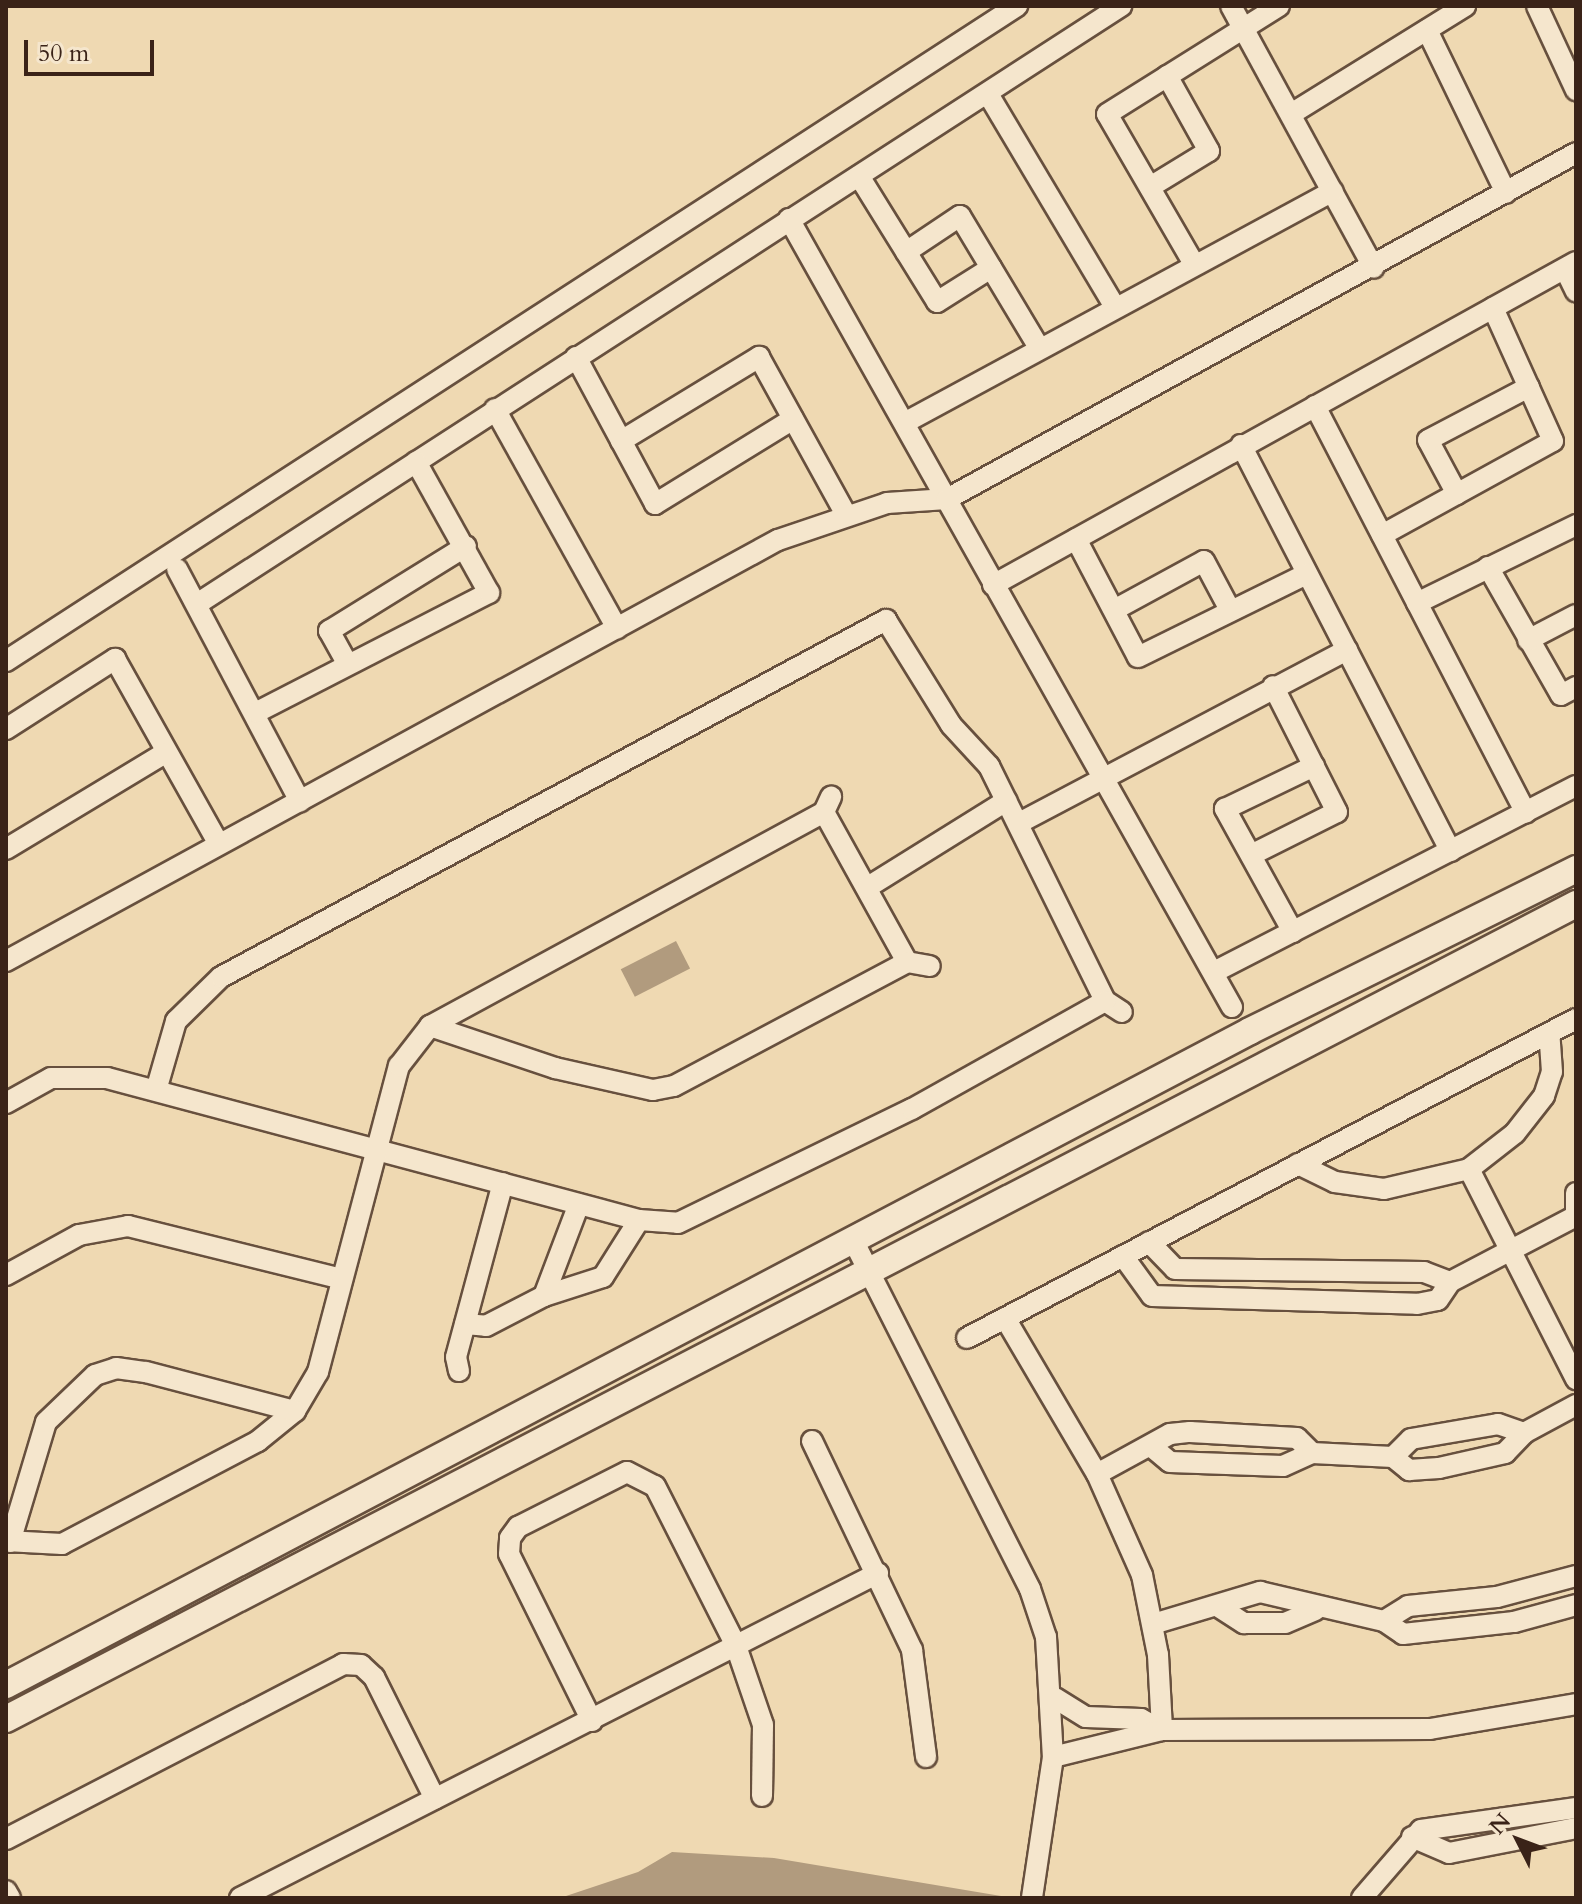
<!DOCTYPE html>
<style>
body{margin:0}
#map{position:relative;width:1582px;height:1904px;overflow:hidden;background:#efd9b2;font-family:Cardo,serif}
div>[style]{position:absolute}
.water>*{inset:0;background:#b19b7e;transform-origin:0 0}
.roads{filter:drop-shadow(2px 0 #67503e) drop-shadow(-2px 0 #67503e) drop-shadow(0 2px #67503e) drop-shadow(0 -2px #67503e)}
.minor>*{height:20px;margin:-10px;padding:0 10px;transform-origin:10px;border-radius:10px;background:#f5e6cd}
.tertiary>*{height:26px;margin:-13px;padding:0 13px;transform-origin:13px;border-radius:13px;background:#f5e6cd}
span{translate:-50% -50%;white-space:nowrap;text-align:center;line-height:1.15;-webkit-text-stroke:6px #f5e6cd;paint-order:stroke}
.frame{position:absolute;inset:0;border:8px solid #3a2318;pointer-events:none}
.north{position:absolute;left:1478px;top:1800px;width:80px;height:80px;-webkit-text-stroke:6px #f5e6cd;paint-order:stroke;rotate:312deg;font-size:22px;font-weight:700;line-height:32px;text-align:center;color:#3a2318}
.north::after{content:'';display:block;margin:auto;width:28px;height:36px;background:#3a2318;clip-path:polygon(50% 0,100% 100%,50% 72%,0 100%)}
.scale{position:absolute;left:24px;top:40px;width:130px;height:36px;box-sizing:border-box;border:4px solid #3a2318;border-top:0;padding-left:10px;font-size:24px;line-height:28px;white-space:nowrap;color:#3a2318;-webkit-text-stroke:6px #f5e6cd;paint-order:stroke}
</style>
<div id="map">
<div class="water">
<div style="left:676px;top:941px;width:31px;height:62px;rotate:63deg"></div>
<div style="clip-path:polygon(672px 1852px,774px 1858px,1013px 1898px,560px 1898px,638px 1872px)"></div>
</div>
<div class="roads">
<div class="minor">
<div style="left:1231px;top:6px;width:298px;rotate:61.4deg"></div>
<div style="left:1537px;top:6px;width:93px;rotate:65.1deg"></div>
<div style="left:1427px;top:30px;width:181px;rotate:64.1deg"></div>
<div style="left:988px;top:94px;width:248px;rotate:59.2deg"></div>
<div style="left:1291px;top:114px;width:205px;rotate:-31.8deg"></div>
<div style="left:859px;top:176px;width:148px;rotate:58.2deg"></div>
<div style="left:937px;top:302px;width:64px;rotate:-32.2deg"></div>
<div style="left:1150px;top:187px;width:69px;rotate:-31.4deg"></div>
<div style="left:1209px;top:151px;width:86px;rotate:-119.2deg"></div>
<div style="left:789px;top:219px;width:904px;rotate:60.66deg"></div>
<div style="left:906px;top:252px;width:65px;rotate:-33.7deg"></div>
<div style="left:960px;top:216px;width:152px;rotate:59deg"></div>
<div style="left:1194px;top:264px;width:173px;rotate:-120.1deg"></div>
<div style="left:1107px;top:114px;width:203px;rotate:-32.1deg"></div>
<div style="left:1565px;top:269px;width:25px;rotate:64deg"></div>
<div style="left:576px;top:357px;width:167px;rotate:61.7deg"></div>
<div style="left:655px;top:504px;width:162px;rotate:-31.6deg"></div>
<div style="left:1315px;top:406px;width:458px;rotate:62.6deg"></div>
<div style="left:495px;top:409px;width:251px;rotate:60.9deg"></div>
<div style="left:906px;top:422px;width:485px;rotate:-28.4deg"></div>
<div style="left:621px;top:441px;width:162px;rotate:-31.3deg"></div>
<div style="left:759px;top:357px;width:178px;rotate:61.1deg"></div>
<div style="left:1241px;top:445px;width:457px;rotate:62.7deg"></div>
<div style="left:1457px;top:494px;width:61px;rotate:-118.2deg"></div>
<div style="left:1428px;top:440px;width:114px;rotate:-27.7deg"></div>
<div style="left:1382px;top:535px;width:195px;rotate:-28.8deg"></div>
<div style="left:1553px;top:441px;width:146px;rotate:-114.3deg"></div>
<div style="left:1076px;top:539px;width:133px;rotate:62.3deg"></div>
<div style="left:1138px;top:657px;width:188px;rotate:-26.2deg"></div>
<div style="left:1488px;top:567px;width:147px;rotate:60.3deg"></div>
<div style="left:1561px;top:695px;width:17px;rotate:-28deg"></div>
<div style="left:177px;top:569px;width:263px;rotate:62.1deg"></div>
<div style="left:993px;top:585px;width:666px;rotate:-28.99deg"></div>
<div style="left:1417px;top:603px;width:177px;rotate:-26.1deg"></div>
<div style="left:197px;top:604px;width:1101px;rotate:-32.91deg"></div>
<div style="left:1114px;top:610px;width:102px;rotate:-28.6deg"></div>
<div style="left:1204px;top:561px;width:55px;rotate:62deg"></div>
<div style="left:1528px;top:640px;width:54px;rotate:-27.5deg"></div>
<div style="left:6px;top:661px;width:1205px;rotate:-32.94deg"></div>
<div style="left:347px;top:663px;width:37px;rotate:-119deg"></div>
<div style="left:329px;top:631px;width:161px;rotate:-31.8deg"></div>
<div style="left:257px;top:712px;width:261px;rotate:-27.2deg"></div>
<div style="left:489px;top:593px;width:150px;rotate:-119.1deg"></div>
<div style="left:6px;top:729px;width:130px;rotate:-32.7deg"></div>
<div style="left:115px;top:659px;width:212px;rotate:60.7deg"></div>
<div style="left:824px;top:812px;width:171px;rotate:61deg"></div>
<div style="left:1019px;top:823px;width:371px;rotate:-27.8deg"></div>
<div style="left:6px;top:849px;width:186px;rotate:-31.1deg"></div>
<div style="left:1251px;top:855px;width:96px;rotate:-26.6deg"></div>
<div style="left:1337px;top:812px;width:141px;rotate:-116.9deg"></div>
<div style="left:868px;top:887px;width:163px;rotate:-31.9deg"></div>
<div style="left:1293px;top:932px;width:141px;rotate:-118.9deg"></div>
<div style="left:1225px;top:809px;width:99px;rotate:-25.8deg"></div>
<div style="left:6px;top:961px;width:879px;rotate:-28.61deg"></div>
<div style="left:778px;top:540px;width:115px;rotate:-18.7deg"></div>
<div style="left:887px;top:503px;width:60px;rotate:-3.8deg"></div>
<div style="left:947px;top:499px;width:718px;rotate:-28.81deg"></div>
<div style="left:1214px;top:972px;width:407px;rotate:-27.2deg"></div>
<div style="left:430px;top:1026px;width:132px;rotate:18.6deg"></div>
<div style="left:555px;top:1068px;width:100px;rotate:12.7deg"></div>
<div style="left:653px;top:1090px;width:21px;rotate:-11deg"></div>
<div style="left:674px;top:1086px;width:264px;rotate:-28deg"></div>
<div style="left:907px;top:962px;width:23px;rotate:10deg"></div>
<div style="left:157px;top:1087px;width:69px;rotate:-73.9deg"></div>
<div style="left:176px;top:1021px;width:63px;rotate:-44.4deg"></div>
<div style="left:221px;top:977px;width:755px;rotate:-28.23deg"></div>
<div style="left:886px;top:620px;width:123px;rotate:58.2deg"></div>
<div style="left:951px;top:725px;width:56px;rotate:47.2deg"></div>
<div style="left:989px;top:766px;width:262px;rotate:63.7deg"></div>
<div style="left:1105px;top:1001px;width:20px;rotate:33deg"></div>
<div style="left:6px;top:1103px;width:51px;rotate:-29.1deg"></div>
<div style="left:51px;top:1078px;width:56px"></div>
<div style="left:107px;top:1078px;width:551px;rotate:14.94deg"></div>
<div style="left:639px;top:1220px;width:39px;rotate:4deg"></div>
<div style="left:678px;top:1223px;width:260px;rotate:-26deg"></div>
<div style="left:912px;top:1109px;width:221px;rotate:-29.2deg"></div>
<div style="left:1298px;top:1164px;width:41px;rotate:25.9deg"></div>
<div style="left:1335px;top:1182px;width:49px;rotate:8.1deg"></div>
<div style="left:1384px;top:1189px;width:87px;rotate:-13.2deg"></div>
<div style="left:1469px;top:1169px;width:58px;rotate:-38deg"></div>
<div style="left:1515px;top:1133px;width:47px;rotate:-51.9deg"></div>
<div style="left:1544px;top:1096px;width:25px;rotate:-72deg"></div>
<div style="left:1552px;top:1072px;width:39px;rotate:-94deg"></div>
<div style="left:1469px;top:1169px;width:236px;rotate:63deg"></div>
<div style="left:1576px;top:1193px;width:20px;rotate:90deg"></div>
<div style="left:1149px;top:1242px;width:37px;rotate:46deg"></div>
<div style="left:1175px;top:1269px;width:249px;rotate:0.7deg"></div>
<div style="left:1424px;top:1272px;width:28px;rotate:21deg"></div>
<div style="left:855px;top:1244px;width:387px;rotate:63.1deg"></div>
<div style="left:1030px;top:1589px;width:51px;rotate:71.6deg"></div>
<div style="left:1046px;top:1637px;width:120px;rotate:86.7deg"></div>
<div style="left:1053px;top:1757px;width:143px;rotate:98.5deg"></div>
<div style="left:1123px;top:1256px;width:49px;rotate:54.1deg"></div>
<div style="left:1152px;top:1296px;width:265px;rotate:1.7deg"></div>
<div style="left:1417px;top:1304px;width:21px;rotate:-11deg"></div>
<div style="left:1438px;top:1300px;width:22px;rotate:-56deg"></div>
<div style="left:1450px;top:1282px;width:142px;rotate:-27.6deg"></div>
<div style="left:6px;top:1275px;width:83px;rotate:-28.7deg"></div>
<div style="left:79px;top:1235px;width:50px;rotate:-10.4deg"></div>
<div style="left:128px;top:1226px;width:220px;rotate:13.9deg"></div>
<div style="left:544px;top:1296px;width:62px;rotate:-17.9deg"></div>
<div style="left:603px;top:1277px;width:67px;rotate:-57.7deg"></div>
<div style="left:1005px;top:1318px;width:181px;rotate:59.5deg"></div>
<div style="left:1097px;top:1474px;width:111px;rotate:66deg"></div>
<div style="left:1142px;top:1575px;width:82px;rotate:78.7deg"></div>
<div style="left:1158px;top:1655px;width:75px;rotate:86.9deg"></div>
<div style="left:465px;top:1324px;width:21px;rotate:5deg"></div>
<div style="left:486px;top:1326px;width:65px;rotate:-27.3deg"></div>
<div style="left:544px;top:1296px;width:98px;rotate:-69.2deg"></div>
<div style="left:967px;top:1338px;width:687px;rotate:-27.65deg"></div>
<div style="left:459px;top:1371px;width:14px;rotate:-102deg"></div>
<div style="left:456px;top:1357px;width:180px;rotate:-74.9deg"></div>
<div style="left:812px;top:1441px;width:232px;rotate:64.4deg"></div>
<div style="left:912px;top:1650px;width:108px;rotate:82.5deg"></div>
<div style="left:1152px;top:1447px;width:23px;rotate:40deg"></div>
<div style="left:1170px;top:1462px;width:113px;rotate:2deg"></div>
<div style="left:1283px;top:1466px;width:32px;rotate:-24deg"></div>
<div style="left:1393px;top:1457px;width:25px;rotate:-45deg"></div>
<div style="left:1411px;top:1439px;width:88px;rotate:-9.8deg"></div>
<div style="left:1498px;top:1424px;width:28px;rotate:19deg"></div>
<div style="left:1097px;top:1474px;width:83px;rotate:-28.7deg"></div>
<div style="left:1170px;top:1434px;width:20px;rotate:-6deg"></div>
<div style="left:1190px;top:1432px;width:107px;rotate:3.2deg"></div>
<div style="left:1297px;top:1438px;width:21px;rotate:45deg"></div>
<div style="left:1312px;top:1453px;width:81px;rotate:2.8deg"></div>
<div style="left:1393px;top:1457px;width:21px;rotate:39deg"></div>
<div style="left:1409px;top:1470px;width:30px;rotate:-4deg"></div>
<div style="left:1439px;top:1468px;width:68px;rotate:-12.8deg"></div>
<div style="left:1505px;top:1453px;width:28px;rotate:-46deg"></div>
<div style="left:1524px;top:1433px;width:59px;rotate:-28.3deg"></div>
<div style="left:6px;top:1541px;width:56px;rotate:3.1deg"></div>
<div style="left:62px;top:1544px;width:221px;rotate:-27.7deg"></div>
<div style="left:258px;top:1441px;width:48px;rotate:-39deg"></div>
<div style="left:295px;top:1411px;width:45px;rotate:-59.5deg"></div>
<div style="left:318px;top:1372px;width:317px;rotate:-75.2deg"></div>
<div style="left:399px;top:1066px;width:51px;rotate:-52.2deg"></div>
<div style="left:430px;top:1026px;width:448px;rotate:-28.5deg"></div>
<div style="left:824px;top:812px;width:17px;rotate:-65deg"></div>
<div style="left:10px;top:1542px;width:125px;rotate:-73.3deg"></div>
<div style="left:46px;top:1422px;width:68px;rotate:-43.8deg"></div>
<div style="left:95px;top:1375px;width:22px;rotate:-18deg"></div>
<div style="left:116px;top:1368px;width:30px;rotate:8deg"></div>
<div style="left:146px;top:1372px;width:154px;rotate:14.7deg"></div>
<div style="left:1219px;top:1607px;width:30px;rotate:33deg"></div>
<div style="left:1244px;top:1623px;width:41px"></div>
<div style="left:1285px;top:1623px;width:33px;rotate:-23deg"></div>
<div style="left:1384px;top:1621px;width:28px;rotate:-32deg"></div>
<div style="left:1408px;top:1606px;width:89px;rotate:-5.8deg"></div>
<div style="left:1497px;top:1597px;width:82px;rotate:-14.9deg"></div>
<div style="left:1153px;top:1624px;width:112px;rotate:-16.7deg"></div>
<div style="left:1260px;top:1592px;width:127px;rotate:13.2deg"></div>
<div style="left:1384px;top:1621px;width:23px;rotate:34deg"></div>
<div style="left:1403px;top:1634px;width:112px;rotate:-6.2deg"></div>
<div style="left:1514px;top:1622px;width:64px;rotate:-15.3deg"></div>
<div style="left:1055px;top:1698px;width:36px;rotate:32deg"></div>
<div style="left:1086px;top:1717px;width:55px;rotate:2.1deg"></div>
<div style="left:1141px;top:1719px;width:24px;rotate:28deg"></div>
<div style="left:592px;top:1721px;width:186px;rotate:-116.4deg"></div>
<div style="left:509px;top:1554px;width:16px;rotate:-86deg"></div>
<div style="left:510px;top:1538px;width:14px;rotate:-54deg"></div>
<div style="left:518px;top:1527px;width:122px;rotate:-26.8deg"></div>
<div style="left:627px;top:1472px;width:31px;rotate:27deg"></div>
<div style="left:655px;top:1486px;width:179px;rotate:63.1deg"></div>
<div style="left:736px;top:1646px;width:83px;rotate:71.1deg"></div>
<div style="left:763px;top:1725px;width:71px;rotate:90.8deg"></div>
<div style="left:1053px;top:1757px;width:112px;rotate:-13.9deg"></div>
<div style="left:1162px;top:1730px;width:268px;rotate:-0.2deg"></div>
<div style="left:1430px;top:1729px;width:148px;rotate:-9.7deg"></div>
<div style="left:1412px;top:1837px;width:40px;rotate:23.4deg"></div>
<div style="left:1449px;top:1853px;width:129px;rotate:-11.1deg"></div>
<div style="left:6px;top:1839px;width:380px;rotate:-27.4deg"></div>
<div style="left:343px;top:1664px;width:18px;rotate:3deg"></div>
<div style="left:361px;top:1665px;width:18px;rotate:43deg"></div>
<div style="left:374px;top:1677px;width:136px;rotate:63.4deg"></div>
<div style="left:6px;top:1891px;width:8px;rotate:60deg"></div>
<div style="left:240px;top:1898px;width:716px;rotate:-26.99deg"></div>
<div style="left:1362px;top:1898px;width:90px;rotate:-49.1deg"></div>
<div style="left:1421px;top:1830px;width:157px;rotate:-8.1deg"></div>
</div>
<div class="tertiary">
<div style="left:6px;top:1685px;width:1405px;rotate:-27.73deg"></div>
<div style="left:1250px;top:1031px;width:364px;rotate:-26.4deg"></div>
<div style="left:6px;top:1719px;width:1769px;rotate:-27.43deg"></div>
</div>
</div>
<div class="frame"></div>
<div class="north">N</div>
<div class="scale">50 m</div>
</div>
